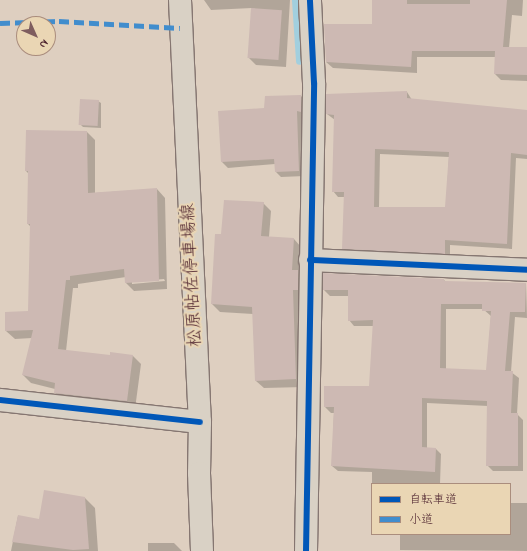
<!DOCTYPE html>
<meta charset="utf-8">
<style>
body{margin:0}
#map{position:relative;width:527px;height:551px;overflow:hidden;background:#decfc0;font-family:"Indie Flower","Klee One",sans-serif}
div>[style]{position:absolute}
.shadow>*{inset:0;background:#0003}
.stream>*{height:7px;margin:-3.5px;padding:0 3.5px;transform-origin:3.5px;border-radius:3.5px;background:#a2cfde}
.building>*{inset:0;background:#cdb9b3;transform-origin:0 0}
.roads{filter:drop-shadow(1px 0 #857671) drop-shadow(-1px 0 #857671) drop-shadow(0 1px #857671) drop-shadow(0 -1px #857671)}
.street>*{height:22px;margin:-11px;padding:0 11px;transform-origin:11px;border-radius:11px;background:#d9d1c5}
.secondary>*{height:22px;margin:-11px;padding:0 11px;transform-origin:11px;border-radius:11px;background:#d9d1c5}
.quiet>*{height:5px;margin-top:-2.5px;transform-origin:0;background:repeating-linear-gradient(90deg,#418dcd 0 10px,transparent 0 15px)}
.cycleway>*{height:6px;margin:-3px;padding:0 3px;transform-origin:3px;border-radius:3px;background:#0057b8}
span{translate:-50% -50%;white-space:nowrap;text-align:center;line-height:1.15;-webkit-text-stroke:4px #ead6b4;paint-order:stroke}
.street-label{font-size:18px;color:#4a1f2b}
.legend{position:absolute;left:371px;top:483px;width:140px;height:52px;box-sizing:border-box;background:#ead6b4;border:1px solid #aa8d7d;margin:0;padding:5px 7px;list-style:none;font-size:12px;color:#4a1f2b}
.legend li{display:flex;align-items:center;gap:8px;height:20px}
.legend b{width:20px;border:1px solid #aa8d7d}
.north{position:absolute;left:16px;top:16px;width:40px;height:40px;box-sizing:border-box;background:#ead6b4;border:1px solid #aa8d7d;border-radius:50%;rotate:135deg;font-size:11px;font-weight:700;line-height:16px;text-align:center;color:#4a1f2b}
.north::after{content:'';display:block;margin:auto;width:14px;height:18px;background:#7e5d5f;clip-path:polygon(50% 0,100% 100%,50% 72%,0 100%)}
</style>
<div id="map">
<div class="shadow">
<div style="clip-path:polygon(204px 0,290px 0,286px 67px,256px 65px,249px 58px,252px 8px,211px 10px)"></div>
<div style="clip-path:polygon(373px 0,523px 0,522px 16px,512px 15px,509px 48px,527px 48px,527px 81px,501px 80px,495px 74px,496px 57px,417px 57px,417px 73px,333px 68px,326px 62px,373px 25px)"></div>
<div style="clip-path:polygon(evenodd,407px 92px,412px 100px,527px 111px,527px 159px,516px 158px,512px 249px,450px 245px,450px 259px,349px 254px,343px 249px,345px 197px,338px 197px,333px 191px,335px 120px,327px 114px,407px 92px,380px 154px,449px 157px,446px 208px,379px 208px,380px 154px)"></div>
<div style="clip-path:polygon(301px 96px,307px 102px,306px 117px,302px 117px,305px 176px,281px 177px,276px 172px,275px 164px,228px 168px,222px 162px,219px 112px,265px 109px)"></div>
<div style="clip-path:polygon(98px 101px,101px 103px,101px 128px,83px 127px,81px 125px)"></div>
<div style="clip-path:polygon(evenodd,87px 132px,95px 140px,95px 193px,157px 189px,165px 198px,167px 289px,134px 291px,126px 283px,126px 277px,78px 284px,78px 288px,73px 288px,66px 351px,111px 356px,133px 356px,141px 364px,135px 409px,63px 401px,55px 393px,55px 389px,31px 383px,23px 375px,32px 338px,15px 339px,6px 331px,29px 312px,31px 227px,28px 224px,29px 174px,26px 171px,87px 132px,164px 279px,165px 281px,132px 284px,132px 282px,164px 279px)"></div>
<div style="clip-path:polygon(263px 203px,271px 211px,269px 237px,294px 239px,301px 247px,304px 387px,264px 388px,256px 381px,253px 314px,220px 312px,212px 304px,222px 235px)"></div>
<div style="clip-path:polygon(evenodd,324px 274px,444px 280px,446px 282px,526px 284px,527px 318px,515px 317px,511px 372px,519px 378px,517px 414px,523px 420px,523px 471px,493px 471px,487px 465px,488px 406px,427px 403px,427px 448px,436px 449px,441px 454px,440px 484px,372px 484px,372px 515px,372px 472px,338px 471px,332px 466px,334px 413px,331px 413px,325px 407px,325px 387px,370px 387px,374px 326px,354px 326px,349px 320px,349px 296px,330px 296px,324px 290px,324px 274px,446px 309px,483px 309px,491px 316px,487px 371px,446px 369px,446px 309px)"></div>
<div style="clip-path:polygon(85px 498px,95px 508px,98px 551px,11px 551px,18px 516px,40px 520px)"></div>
<div style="clip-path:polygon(510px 503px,527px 503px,527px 551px,400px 550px,400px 534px,510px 534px)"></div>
<div style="clip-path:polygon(148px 543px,174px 543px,182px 551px,148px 551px)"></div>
</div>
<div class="stream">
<div style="left:295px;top:0;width:61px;rotate:86.2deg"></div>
</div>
<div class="building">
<div style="clip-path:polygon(372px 0,407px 0,407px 4px,470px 4px,470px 0,507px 0,503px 47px,527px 47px,527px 75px,494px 74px,495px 51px,412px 51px,411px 67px,326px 62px,324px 24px,372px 24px)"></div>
<div style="left:251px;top:8px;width:31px;height:50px;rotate:4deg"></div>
<div style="clip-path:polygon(evenodd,407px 91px,407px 98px,527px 110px,527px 155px,511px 153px,507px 244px,445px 240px,445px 254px,342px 249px,344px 192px,332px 192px,334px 115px,326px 114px,326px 94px,407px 91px,375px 149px,449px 152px,445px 207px,374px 207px,375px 149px)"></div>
<div style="clip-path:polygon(301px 95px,301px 112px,297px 111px,299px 171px,275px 172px,274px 159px,221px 162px,218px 111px,264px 108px,265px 96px)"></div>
<div style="left:80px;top:99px;width:19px;height:26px;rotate:3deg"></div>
<div style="clip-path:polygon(26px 130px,87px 131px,88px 193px,157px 188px,159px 281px,125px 283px,124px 269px,70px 276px,70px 280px,66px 280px,58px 349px,110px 355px,110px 352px,133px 355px,127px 401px,54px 393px,55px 383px,22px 375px,33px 330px,5px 331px,5px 312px,28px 311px,30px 224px,27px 224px,28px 171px,25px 171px)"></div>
<div style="clip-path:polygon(224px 200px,264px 202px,261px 236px,294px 238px,292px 270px,298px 270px,298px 290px,293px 290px,296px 379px,255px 381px,252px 307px,211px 304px,215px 234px,221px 234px)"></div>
<div style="clip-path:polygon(evenodd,323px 273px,444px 279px,444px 281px,526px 283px,525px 312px,510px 312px,505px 371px,513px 371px,511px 413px,518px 413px,518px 466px,486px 466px,487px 401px,422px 398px,422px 447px,436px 448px,435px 472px,331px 466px,334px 407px,324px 407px,324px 386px,369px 386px,373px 320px,348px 321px,348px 290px,323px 290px,323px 273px,441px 304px,482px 304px,482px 311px,491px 311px,486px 370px,440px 368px,441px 304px)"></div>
<div style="clip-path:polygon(44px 490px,85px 497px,89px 549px,73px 550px,12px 542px,18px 515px,39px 519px)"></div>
</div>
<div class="roads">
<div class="street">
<div style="left:310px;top:260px;width:217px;rotate:2.6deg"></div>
<div style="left:0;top:400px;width:201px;rotate:6.3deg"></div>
<div style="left:306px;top:551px;width:468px;rotate:-89deg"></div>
<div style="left:314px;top:83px;width:83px;rotate:-92.8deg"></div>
</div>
<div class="secondary">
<div style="left:180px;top:0;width:422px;rotate:87.3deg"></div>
<div style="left:200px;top:422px;width:51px;rotate:91.1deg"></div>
<div style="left:199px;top:473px;width:78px;rotate:87.8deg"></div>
</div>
</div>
<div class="quiet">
<div style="left:0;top:23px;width:59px;rotate:-1.9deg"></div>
<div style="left:59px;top:21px;width:121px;rotate:3.3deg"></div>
</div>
<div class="cycleway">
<div style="left:310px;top:260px;width:217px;rotate:2.6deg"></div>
<div style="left:0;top:400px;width:201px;rotate:6.3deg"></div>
<div style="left:306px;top:551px;width:468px;rotate:-89deg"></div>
<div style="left:314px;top:83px;width:83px;rotate:-92.8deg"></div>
</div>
<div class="street-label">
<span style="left:193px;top:275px;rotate:-93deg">松原帖佐停車場線</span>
</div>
<ul class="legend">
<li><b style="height:5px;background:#0057b8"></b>自転車道</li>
<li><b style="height:5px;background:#418dcd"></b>小道</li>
</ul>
<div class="north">N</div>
</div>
